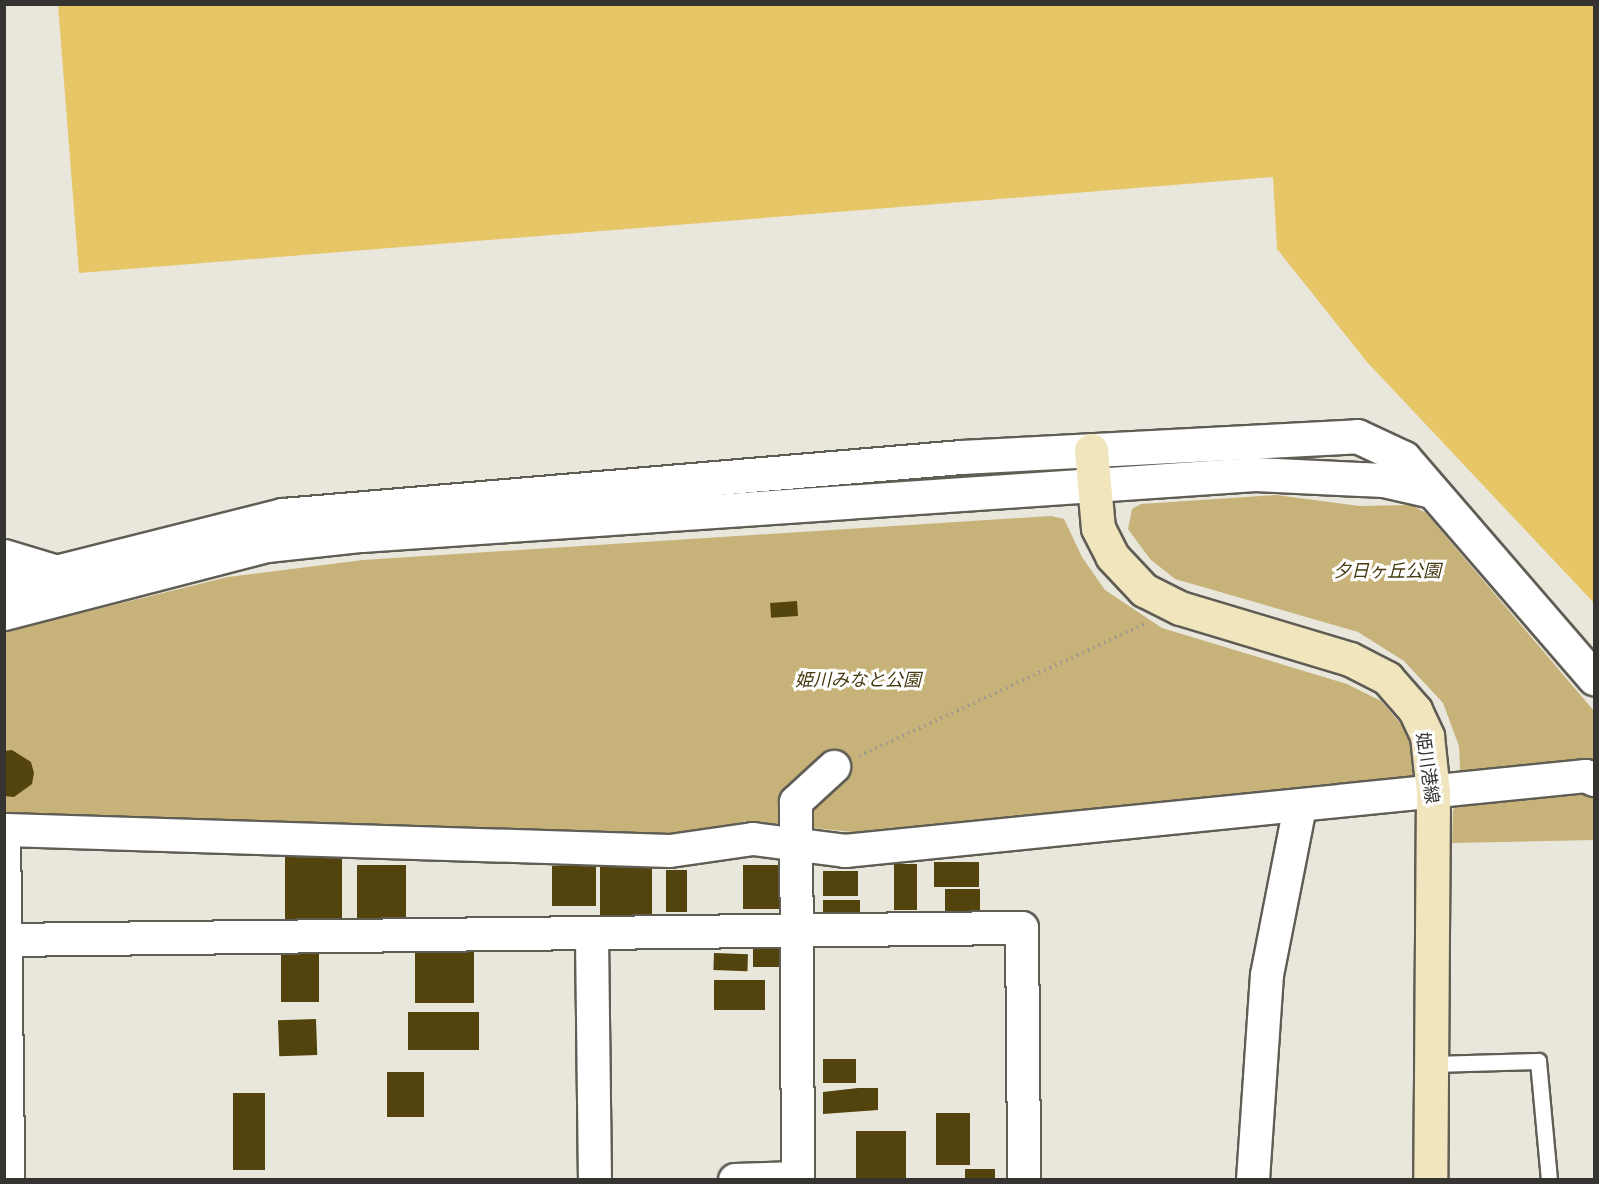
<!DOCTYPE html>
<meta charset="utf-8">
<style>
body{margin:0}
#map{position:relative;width:1599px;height:1184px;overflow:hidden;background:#e9e6dc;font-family:"Libre Baskerville","Noto Sans JP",serif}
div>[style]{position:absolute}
.green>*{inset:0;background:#c7b37a}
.water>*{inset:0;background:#e6c667}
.building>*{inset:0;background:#53430c;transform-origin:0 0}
.path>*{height:4px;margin-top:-2px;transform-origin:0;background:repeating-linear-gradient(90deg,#9a9891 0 1.5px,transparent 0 6px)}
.roads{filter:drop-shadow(2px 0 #605d55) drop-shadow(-2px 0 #605d55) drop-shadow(0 2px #605d55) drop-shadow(0 -2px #605d55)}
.service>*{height:15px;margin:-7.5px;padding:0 7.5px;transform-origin:7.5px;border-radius:7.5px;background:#fff}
.minor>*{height:32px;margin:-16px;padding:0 16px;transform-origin:16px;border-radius:16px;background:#fff}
.tertiary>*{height:33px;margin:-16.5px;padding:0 16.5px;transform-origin:16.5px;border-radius:16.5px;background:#fff}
.secondary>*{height:33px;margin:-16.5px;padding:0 16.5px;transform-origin:16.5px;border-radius:16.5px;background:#f0e5bd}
span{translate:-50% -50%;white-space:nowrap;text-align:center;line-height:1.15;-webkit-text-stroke:6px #fff;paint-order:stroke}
.park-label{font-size:18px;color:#463910;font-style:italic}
.street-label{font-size:18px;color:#353431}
.frame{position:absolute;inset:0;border:6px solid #353431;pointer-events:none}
</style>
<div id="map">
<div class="green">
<div style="clip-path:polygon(1276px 495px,1359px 506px,1412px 505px,1426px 513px,1594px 711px,1594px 780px,1461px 789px,1459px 746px,1443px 703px,1404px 661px,1358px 632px,1175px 579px,1150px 559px,1128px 529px,1132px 509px,1141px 504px)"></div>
<div style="clip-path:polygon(1051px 516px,1064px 519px,1082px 557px,1105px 590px,1162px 628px,1347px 684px,1381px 701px,1406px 730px,1418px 761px,1415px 774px,1407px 781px,862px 833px,746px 821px,669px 839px,4px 819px,4px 632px,228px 577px,363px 560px)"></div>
<div style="clip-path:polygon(1594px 790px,1594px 840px,1452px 843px,1453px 810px,1460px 799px)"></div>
</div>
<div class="water">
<div style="clip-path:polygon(58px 5px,1594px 5px,1594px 603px,1367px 362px,1277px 249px,1273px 177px,79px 273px)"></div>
</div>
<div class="building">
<div style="left:797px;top:601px;width:15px;height:27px;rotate:86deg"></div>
<div style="clip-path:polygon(12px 750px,31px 762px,34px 773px,32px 784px,14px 797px,4px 796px,4px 751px)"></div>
<div style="left:285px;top:857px;width:57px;height:65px"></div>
<div style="left:934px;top:862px;width:45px;height:25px"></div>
<div style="left:894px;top:864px;width:23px;height:46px"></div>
<div style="left:357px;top:865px;width:49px;height:60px"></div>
<div style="left:743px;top:865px;width:40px;height:44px"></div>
<div style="left:552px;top:866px;width:44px;height:40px"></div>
<div style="left:600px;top:867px;width:52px;height:50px"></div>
<div style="left:666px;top:870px;width:21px;height:42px"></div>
<div style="left:823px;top:871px;width:35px;height:25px"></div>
<div style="left:945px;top:889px;width:35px;height:22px"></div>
<div style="left:823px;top:900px;width:37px;height:15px"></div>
<div style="left:753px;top:949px;width:28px;height:18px"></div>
<div style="left:474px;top:951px;width:52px;height:59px;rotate:90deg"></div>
<div style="left:714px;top:953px;width:34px;height:17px;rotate:2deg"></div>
<div style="left:281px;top:954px;width:38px;height:48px"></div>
<div style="left:714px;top:980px;width:51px;height:30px"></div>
<div style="left:408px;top:1012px;width:71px;height:38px"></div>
<div style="left:316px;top:1019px;width:36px;height:38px;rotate:88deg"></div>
<div style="left:823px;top:1059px;width:33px;height:24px"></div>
<div style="left:387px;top:1072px;width:37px;height:45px"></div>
<div style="clip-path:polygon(858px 1088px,878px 1088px,878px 1110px,823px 1114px,823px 1092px)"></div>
<div style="left:233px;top:1093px;width:32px;height:77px"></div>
<div style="left:936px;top:1113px;width:34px;height:52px"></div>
<div style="left:906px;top:1131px;width:48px;height:50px;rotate:90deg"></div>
<div style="left:965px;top:1169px;width:30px;height:11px"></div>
</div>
<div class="path">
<div style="left:859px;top:756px;width:317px;rotate:-24.8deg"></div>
</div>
<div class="roads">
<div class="service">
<div style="left:1432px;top:1064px;width:106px;rotate:-1.6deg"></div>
<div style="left:1538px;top:1061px;width:120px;rotate:84.7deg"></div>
</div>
<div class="minor">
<div style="left:4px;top:830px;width:350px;rotate:89.3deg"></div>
<div style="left:7px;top:830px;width:663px;rotate:1.81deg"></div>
<div style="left:670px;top:851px;width:84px;rotate:-8.2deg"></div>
<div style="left:753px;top:839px;width:93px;rotate:7.4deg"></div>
<div style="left:845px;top:851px;width:745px;rotate:-5.78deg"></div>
<div style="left:1586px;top:776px;width:9px;rotate:27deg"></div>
<div style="left:592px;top:936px;width:244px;rotate:89.3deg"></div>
<div style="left:4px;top:940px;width:1018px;rotate:-0.68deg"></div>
<div style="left:1022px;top:928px;width:252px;rotate:89.5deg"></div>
<div style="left:735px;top:1180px;width:63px;rotate:-1.8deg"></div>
<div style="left:798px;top:1180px;width:378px;rotate:-90.3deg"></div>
<div style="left:796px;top:802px;width:52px;rotate:-42.6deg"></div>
<div style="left:1253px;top:1180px;width:205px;rotate:-86.1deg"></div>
<div style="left:1267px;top:975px;width:171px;rotate:-78.9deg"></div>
</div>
<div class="tertiary">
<div style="left:4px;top:556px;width:52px;rotate:16.7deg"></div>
<div style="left:4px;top:585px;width:288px;rotate:-14.1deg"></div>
<div style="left:283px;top:515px;width:680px;rotate:-4.89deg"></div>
<div style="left:961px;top:457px;width:397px;rotate:-3deg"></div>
<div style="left:1357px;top:436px;width:52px;rotate:25.1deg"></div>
<div style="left:1404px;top:458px;width:291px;rotate:49.2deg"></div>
<div style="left:4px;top:613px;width:272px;rotate:-14.5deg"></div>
<div style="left:267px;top:545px;width:95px;rotate:-6.1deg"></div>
<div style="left:361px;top:535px;width:896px;rotate:-3.9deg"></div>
<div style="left:1255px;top:474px;width:128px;rotate:2.7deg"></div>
<div style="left:1383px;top:480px;width:45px;rotate:12.8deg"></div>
</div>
<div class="secondary">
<div style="left:1091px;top:450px;width:78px;rotate:84.9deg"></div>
<div style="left:1098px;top:528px;width:31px;rotate:63deg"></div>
<div style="left:1112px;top:556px;width:47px;rotate:46.7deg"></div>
<div style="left:1144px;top:590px;width:40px;rotate:26.6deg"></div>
<div style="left:1180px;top:608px;width:177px;rotate:16.7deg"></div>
<div style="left:1350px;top:659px;width:42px;rotate:27.2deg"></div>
<div style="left:1387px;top:678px;width:43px;rotate:48.8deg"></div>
<div style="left:1415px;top:710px;width:29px;rotate:65deg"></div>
<div style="left:1427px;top:736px;width:56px;rotate:83.9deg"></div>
<div style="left:1433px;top:792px;width:388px;rotate:90.4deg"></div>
</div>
</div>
<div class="park-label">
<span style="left:1387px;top:571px">夕日ヶ丘公園</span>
<span style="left:858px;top:680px">姫川みなと公園</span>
</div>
<div class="street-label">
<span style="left:1427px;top:768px;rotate:82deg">姫川港線</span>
</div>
<div class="frame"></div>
</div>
